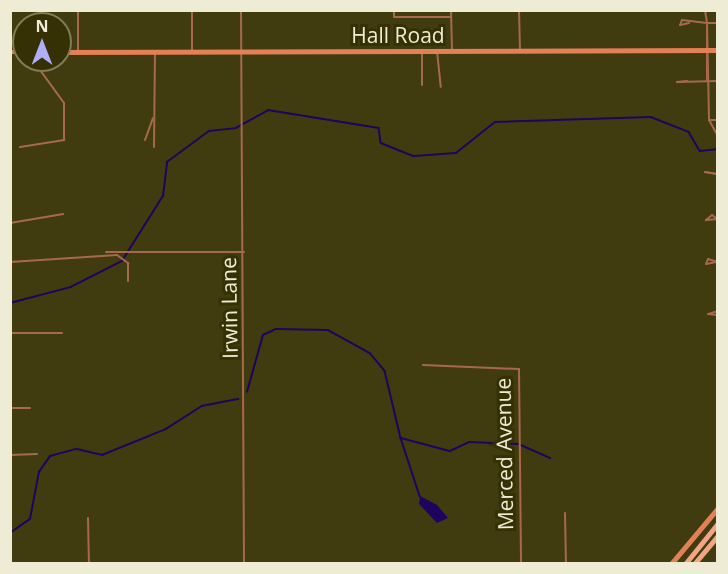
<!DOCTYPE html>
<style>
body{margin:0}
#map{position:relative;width:728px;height:574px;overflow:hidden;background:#403c10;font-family:"Open Sans",sans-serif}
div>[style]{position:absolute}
.water>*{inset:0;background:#1f035e}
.stream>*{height:1.5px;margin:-0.75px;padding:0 0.75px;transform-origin:0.75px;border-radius:0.75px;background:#1f035e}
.street>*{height:2px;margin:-1px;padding:0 1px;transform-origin:1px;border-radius:1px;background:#a7694e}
.secondary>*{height:4.5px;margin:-2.25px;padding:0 2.25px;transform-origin:2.25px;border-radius:2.25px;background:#e38055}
.primary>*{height:5px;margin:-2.5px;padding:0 2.5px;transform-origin:2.5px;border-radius:2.5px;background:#f1a584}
span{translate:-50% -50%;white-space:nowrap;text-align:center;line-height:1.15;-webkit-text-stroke:6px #363104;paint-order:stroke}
.street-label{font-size:21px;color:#eeecd5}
.frame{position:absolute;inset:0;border:12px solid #eeecd5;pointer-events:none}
.north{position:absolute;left:12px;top:12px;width:60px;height:60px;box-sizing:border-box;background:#363104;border:2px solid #807c58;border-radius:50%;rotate:0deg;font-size:16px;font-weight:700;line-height:24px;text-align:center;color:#eeecd5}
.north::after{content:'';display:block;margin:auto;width:21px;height:27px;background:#afaefa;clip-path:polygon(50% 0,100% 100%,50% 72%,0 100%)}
</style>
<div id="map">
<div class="water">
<div style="clip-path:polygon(420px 496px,437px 505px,448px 518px,437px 523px,419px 504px)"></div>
</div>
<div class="stream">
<div style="left:10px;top:303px;width:63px;rotate:-14.7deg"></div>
<div style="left:71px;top:287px;width:57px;rotate:-27deg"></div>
<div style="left:122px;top:261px;width:77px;rotate:-57.8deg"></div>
<div style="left:163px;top:196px;width:34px;rotate:-83deg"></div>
<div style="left:167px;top:162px;width:52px;rotate:-36.4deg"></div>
<div style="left:209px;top:131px;width:27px;rotate:-6deg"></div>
<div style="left:236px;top:128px;width:37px;rotate:-29deg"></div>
<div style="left:268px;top:110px;width:112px;rotate:9.2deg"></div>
<div style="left:379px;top:128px;width:15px;rotate:82deg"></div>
<div style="left:381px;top:143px;width:35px;rotate:22deg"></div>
<div style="left:414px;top:156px;width:42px;rotate:-4.1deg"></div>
<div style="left:456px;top:153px;width:50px;rotate:-38.5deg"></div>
<div style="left:495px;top:122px;width:156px;rotate:-1.8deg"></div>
<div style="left:651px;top:117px;width:41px;rotate:21.5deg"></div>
<div style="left:689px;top:132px;width:22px;rotate:60deg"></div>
<div style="left:700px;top:151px;width:18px;rotate:-6deg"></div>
<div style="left:247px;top:392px;width:59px;rotate:-74.3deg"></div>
<div style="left:263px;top:335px;width:14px;rotate:-25deg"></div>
<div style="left:276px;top:329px;width:52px;rotate:1.1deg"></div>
<div style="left:328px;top:330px;width:48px;rotate:28.7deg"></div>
<div style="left:370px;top:353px;width:23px;rotate:50deg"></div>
<div style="left:385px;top:371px;width:69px;rotate:76.6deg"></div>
<div style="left:401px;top:438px;width:51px;rotate:14.9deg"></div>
<div style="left:450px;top:451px;width:21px;rotate:-25deg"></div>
<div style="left:469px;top:442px;width:49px;rotate:2.3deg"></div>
<div style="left:401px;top:438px;width:61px;rotate:71.9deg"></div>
<div style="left:521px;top:445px;width:32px;rotate:24deg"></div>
<div style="left:10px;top:533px;width:24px;rotate:-35deg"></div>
<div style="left:30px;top:519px;width:48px;rotate:-79.2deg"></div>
<div style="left:39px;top:472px;width:19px;rotate:-55deg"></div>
<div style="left:50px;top:456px;width:28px;rotate:-15deg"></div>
<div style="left:77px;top:449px;width:26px;rotate:13deg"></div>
<div style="left:102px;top:455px;width:69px;rotate:-22.1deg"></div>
<div style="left:166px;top:429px;width:43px;rotate:-32.6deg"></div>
<div style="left:202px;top:406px;width:37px;rotate:-11deg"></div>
</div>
<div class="street">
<div style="left:40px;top:10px;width:14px;rotate:90deg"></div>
<div style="left:78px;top:10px;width:42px;rotate:90deg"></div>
<div style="left:192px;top:10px;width:41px;rotate:90deg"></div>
<div style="left:241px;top:10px;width:554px;rotate:89.69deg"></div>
<div style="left:394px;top:10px;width:7px;rotate:90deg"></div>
<div style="left:394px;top:17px;width:57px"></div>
<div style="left:451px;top:10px;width:40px;rotate:88.6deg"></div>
<div style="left:519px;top:10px;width:41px;rotate:88.6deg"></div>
<div style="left:705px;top:10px;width:13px;rotate:81deg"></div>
<div style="left:707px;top:23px;width:11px"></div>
<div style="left:689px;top:23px;width:9px;rotate:167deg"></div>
<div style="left:680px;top:25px;width:5px;rotate:-68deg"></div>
<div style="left:682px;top:20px;width:25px;rotate:7deg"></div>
<div style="left:707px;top:23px;width:97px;rotate:88.8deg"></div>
<div style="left:709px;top:120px;width:18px;rotate:61deg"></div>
<div style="left:707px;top:24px;width:57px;rotate:90deg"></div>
<div style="left:437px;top:51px;width:36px;rotate:84deg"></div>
<div style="left:687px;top:81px;width:10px;rotate:174deg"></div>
<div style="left:677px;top:82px;width:41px;rotate:-1.4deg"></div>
<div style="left:422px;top:85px;width:34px;rotate:-90deg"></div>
<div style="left:709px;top:120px;width:9px"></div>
<div style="left:145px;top:140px;width:23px;rotate:-70deg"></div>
<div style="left:20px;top:147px;width:45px;rotate:-9deg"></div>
<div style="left:64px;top:140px;width:37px;rotate:-90deg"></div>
<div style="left:64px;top:103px;width:39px;rotate:-126deg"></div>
<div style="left:41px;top:71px;width:11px;rotate:-95deg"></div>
<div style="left:154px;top:147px;width:96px;rotate:-89.4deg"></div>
<div style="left:717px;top:174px;width:12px;rotate:-171deg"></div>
<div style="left:705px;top:172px;width:13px;rotate:9deg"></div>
<div style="left:717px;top:219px;width:6px;rotate:-141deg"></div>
<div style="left:712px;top:215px;width:8px;rotate:140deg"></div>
<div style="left:706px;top:220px;width:12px;rotate:-5deg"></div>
<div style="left:10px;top:223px;width:54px;rotate:-9.6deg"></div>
<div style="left:106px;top:252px;width:138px"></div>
<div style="left:10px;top:262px;width:107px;rotate:-3.7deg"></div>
<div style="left:117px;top:255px;width:14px;rotate:36deg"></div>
<div style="left:128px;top:263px;width:18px;rotate:90deg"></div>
<div style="left:716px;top:262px;width:10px;rotate:169deg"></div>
<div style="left:706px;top:264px;width:5px;rotate:-68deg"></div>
<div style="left:708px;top:259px;width:10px;rotate:17deg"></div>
<div style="left:718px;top:311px;width:10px;rotate:163deg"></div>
<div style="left:708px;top:314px;width:10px;rotate:6deg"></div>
<div style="left:10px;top:333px;width:52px"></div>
<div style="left:423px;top:365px;width:96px;rotate:2.4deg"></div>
<div style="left:519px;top:369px;width:195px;rotate:89.4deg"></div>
<div style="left:10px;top:408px;width:20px"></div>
<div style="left:10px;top:455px;width:27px;rotate:-2deg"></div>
<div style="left:565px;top:513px;width:51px;rotate:88.9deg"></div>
<div style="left:88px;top:518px;width:46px;rotate:88.8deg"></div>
</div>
<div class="secondary">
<div style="left:10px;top:52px;width:14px"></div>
<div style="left:60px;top:52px;width:658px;rotate:-0.17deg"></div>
<div style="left:671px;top:564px;width:73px;rotate:-50deg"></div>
</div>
<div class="primary">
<div style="left:685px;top:564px;width:53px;rotate:-51.2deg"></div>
<div style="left:694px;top:564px;width:38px;rotate:-50deg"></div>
</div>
<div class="street-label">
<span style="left:398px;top:35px">Hall Road</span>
<span style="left:229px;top:308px;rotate:-91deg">Irwin Lane</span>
<span style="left:504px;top:454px;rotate:-91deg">Merced Avenue</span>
</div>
<div class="frame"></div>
<div class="north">N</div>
</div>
